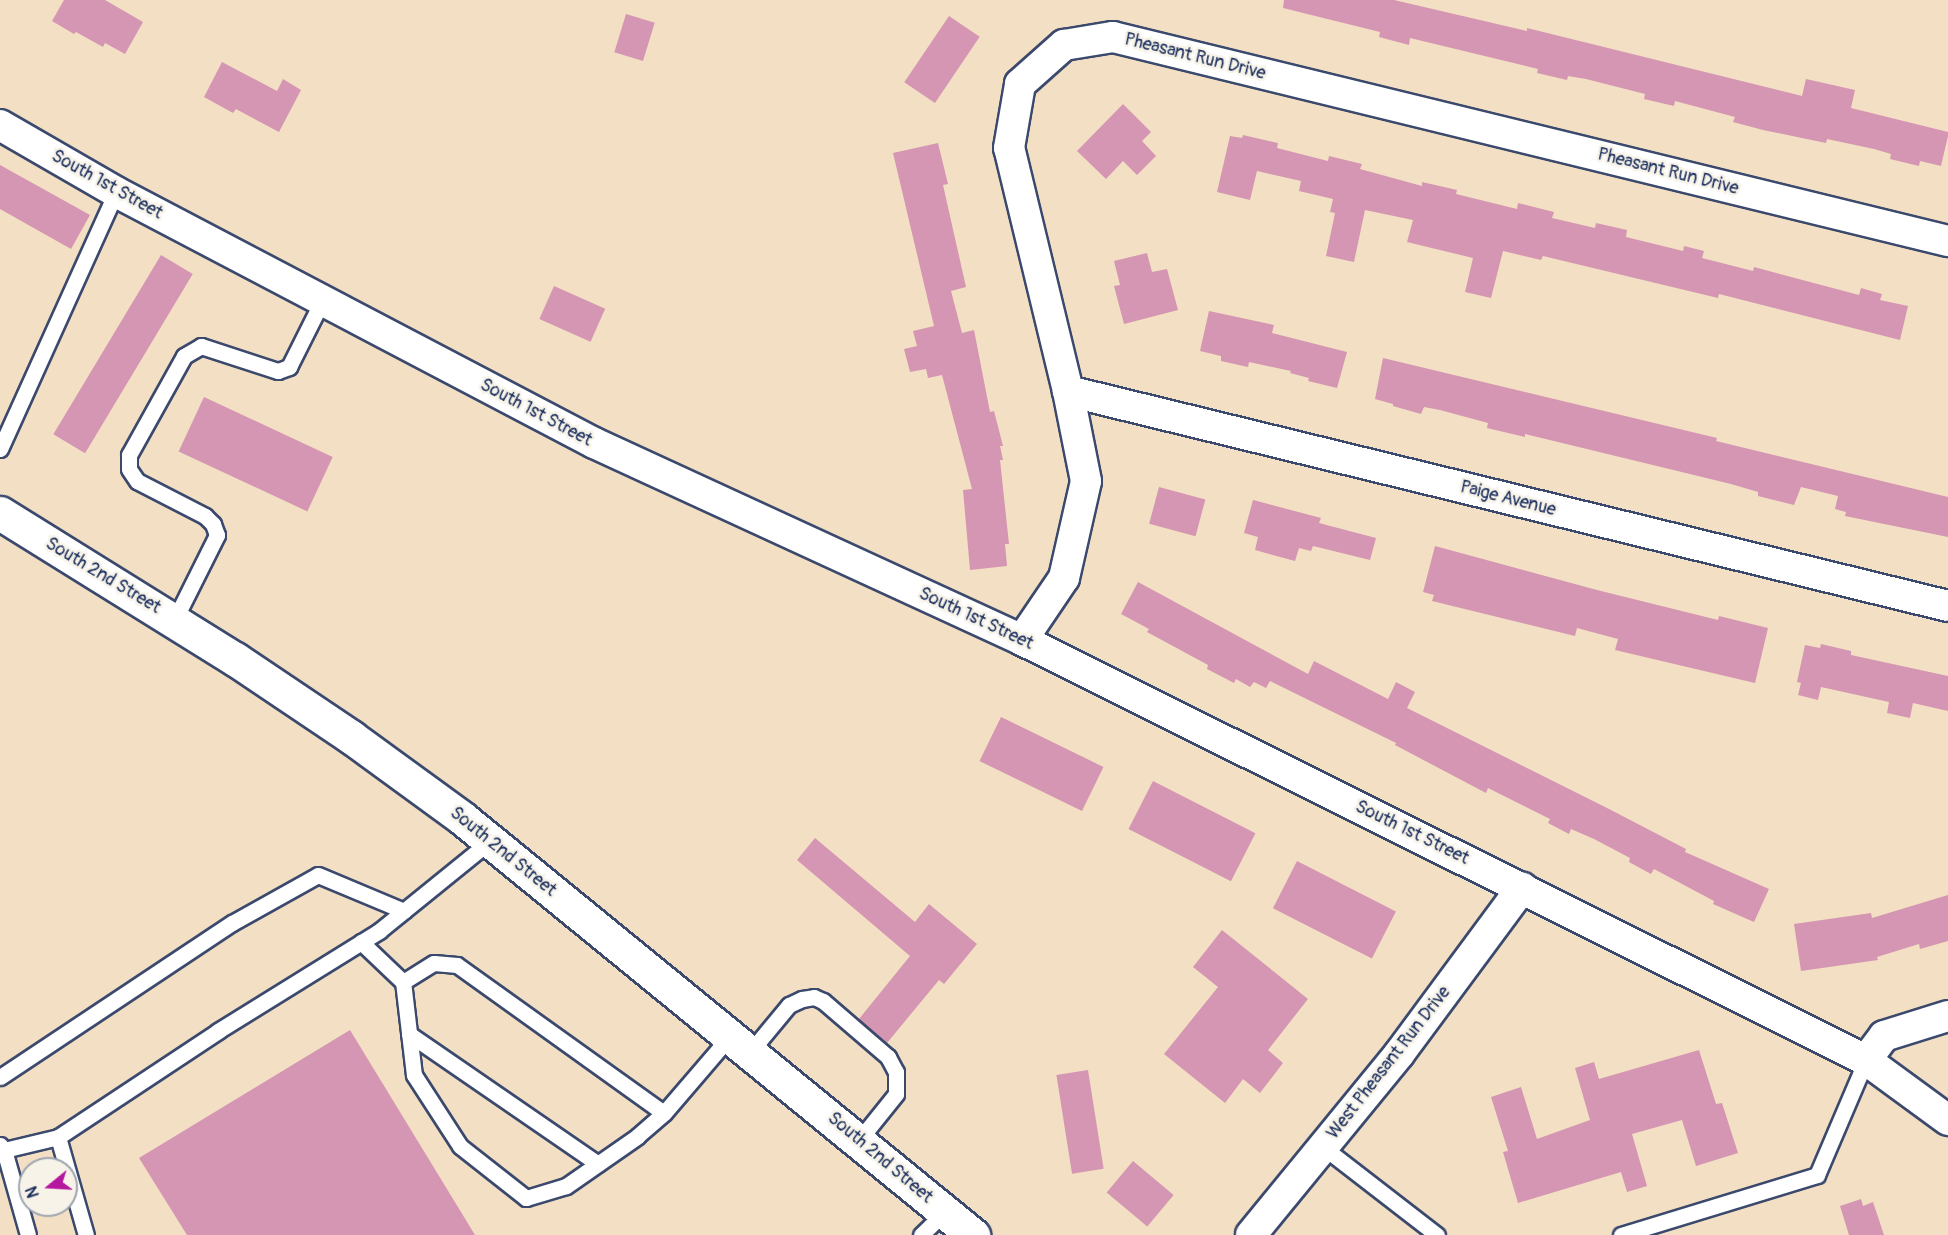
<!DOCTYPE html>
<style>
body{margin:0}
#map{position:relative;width:1948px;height:1235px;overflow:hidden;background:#f3dfc3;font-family:Pangolin,sans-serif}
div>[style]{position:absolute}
.building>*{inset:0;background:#d496b2;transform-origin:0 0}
.roads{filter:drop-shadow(2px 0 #3b496d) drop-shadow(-2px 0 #3b496d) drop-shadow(0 2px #3b496d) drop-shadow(0 -2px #3b496d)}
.service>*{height:15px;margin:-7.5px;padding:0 7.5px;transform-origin:7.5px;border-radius:7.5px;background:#fff}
.minor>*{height:30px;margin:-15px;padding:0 15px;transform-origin:15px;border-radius:15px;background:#fff}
.secondary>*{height:33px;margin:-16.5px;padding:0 16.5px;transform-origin:16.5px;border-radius:16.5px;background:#fff}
span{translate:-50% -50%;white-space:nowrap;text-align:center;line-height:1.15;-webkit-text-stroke:5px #f7f3e8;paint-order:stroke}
.street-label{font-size:18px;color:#1b2f5e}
.north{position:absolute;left:18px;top:1157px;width:60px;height:60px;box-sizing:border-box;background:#f7f3e8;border:2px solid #9fa5b1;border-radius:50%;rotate:252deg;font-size:16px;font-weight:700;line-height:24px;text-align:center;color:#1b2f5e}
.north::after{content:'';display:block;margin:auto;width:21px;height:27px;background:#b5179e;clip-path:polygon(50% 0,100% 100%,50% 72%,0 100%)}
</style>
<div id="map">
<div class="building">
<div style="clip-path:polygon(64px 0,105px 0,143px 22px,125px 54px,105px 43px,103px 47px,76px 32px,74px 34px,52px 21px)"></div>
<div style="clip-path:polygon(1284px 0,1394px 0,1527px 31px,1527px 28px,1802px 96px,1806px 79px,1855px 90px,1851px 108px,1948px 132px,1948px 136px,1941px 166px,1920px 161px,1919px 166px,1890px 159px,1891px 154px,1874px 149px,1827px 139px,1826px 143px,1763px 130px,1733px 122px,1735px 117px,1675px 101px,1674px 106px,1644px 99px,1645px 94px,1586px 79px,1568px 76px,1567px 80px,1537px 73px,1538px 69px,1410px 38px,1409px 45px,1379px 37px,1380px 32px,1283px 8px)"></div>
<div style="left:626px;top:14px;width:30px;height:40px;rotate:17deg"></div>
<div style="left:949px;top:16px;width:37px;height:80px;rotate:34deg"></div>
<div style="clip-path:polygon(222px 62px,277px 91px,283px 79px,301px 90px,279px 132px,236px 109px,233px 113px,204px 97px)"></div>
<div style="clip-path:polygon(1123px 104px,1151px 132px,1142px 141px,1156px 156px,1137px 175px,1123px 161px,1106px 179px,1077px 151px)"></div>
<div style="clip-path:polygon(1243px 135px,1278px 143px,1277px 148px,1328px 161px,1329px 156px,1362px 164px,1360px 169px,1422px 186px,1422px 182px,1457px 190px,1456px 194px,1517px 209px,1518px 203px,1554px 212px,1552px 218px,1595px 228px,1596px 223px,1627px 230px,1626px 237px,1683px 251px,1684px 246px,1704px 251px,1702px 258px,1753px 271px,1754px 267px,1859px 295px,1861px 288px,1882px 294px,1880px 300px,1908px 306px,1900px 340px,1719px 294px,1718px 298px,1543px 256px,1541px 260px,1503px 251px,1491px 298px,1465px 292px,1473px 258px,1407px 242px,1413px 220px,1365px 210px,1354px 262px,1326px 256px,1335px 213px,1330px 212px,1333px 199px,1299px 191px,1301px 181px,1257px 171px,1250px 200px,1217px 192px,1230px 136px,1242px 138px)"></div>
<div style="clip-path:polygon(938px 143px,948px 184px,943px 185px,966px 287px,951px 291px,962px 333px,974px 330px,990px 412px,994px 411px,1003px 446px,1000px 446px,1003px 460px,1000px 460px,1009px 544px,1005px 544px,1007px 566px,970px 570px,963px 490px,972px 489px,942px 375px,928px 378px,926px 369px,910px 372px,904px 349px,917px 346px,913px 331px,934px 326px,893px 153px)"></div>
<div style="clip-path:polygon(0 165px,90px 215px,71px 249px,0 209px)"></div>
<div style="clip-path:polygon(1147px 253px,1152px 272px,1167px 269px,1178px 310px,1124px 324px,1114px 286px,1120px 285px,1114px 261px)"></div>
<div style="left:161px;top:255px;width:37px;height:209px;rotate:31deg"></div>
<div style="left:554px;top:286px;width:56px;height:36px;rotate:24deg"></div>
<div style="clip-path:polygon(1209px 311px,1274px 325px,1272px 333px,1347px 352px,1337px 388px,1308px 381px,1309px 378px,1290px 373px,1291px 371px,1249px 362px,1248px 367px,1221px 361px,1221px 356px,1200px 351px)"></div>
<div style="clip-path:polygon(1383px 358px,1717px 438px,1716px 441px,1948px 497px,1948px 537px,1845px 516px,1846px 512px,1835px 509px,1838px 496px,1801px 487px,1794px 505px,1758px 496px,1758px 492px,1731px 484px,1525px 434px,1525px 437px,1487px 428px,1488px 423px,1440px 410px,1424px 407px,1421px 414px,1393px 406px,1393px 404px,1375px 399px)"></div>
<div style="left:204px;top:397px;width:142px;height:60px;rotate:25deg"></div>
<div style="left:1159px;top:487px;width:48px;height:38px;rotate:15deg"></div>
<div style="clip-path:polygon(1253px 500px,1321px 518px,1319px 523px,1376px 538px,1370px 560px,1313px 546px,1311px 551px,1299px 548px,1295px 561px,1255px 550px,1258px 537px,1244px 533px)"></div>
<div style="clip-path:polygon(1435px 546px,1597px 590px,1718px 620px,1719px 616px,1768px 628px,1755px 683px,1615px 650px,1618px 639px,1577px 628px,1575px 636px,1432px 601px,1434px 595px,1423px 592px)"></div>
<div style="clip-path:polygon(1138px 582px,1308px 674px,1314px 661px,1388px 699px,1396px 682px,1415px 692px,1407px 708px,1609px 809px,1686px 849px,1685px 852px,1769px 889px,1754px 922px,1713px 904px,1714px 901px,1654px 869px,1651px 874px,1629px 862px,1630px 858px,1594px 839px,1571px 829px,1569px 834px,1548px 823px,1550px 819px,1488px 788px,1486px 793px,1395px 745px,1396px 743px,1270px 681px,1266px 688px,1254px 682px,1250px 687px,1236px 679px,1234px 683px,1207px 669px,1208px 665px,1147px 632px,1149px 629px,1121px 614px)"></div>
<div style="clip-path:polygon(1821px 644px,1851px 651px,1851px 655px,1948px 676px,1948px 711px,1913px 703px,1910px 718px,1887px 713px,1889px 702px,1821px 687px,1818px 700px,1798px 695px,1801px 683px,1797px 682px,1805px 645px,1820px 648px)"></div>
<div style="left:1001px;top:717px;width:114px;height:49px;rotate:26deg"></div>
<div style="left:1153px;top:781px;width:115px;height:54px;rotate:27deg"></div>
<div style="clip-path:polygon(815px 838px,915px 922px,929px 904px,977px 944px,944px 984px,939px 980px,887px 1043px,859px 1019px,910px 956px,797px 860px)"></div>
<div style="left:1297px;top:861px;width:111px;height:53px;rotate:27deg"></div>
<div style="clip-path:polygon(1948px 895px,1948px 941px,1920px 949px,1919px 944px,1877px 957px,1878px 960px,1801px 971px,1794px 924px,1871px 913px,1872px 918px)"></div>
<div style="clip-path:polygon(1222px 930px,1308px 999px,1268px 1050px,1283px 1063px,1260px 1093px,1243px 1079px,1225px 1103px,1164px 1054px,1218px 987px,1193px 967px)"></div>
<div style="clip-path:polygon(350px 1030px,475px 1235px,187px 1235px,139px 1158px)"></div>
<div style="clip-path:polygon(1699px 1050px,1716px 1104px,1722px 1103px,1738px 1153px,1696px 1166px,1682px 1120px,1632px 1134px,1647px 1186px,1627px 1192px,1621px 1172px,1518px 1203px,1503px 1152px,1508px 1151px,1491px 1097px,1521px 1087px,1537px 1139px,1590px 1120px,1575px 1068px,1594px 1062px,1599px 1079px)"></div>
<div style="left:1088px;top:1070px;width:100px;height:32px;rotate:81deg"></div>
<div style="left:1133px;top:1161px;width:53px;height:41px;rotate:40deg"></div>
<div style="clip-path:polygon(1861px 1199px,1863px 1206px,1873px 1202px,1884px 1235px,1849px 1235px,1840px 1206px)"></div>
</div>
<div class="roads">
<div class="service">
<div style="left:0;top:449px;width:282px;rotate:-65.7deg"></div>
<div style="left:175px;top:619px;width:94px;rotate:-63.4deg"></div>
<div style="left:217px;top:535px;width:12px;rotate:-110deg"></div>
<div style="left:213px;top:524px;width:11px;rotate:-135deg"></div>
<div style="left:205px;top:516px;width:76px;rotate:-152.8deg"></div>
<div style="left:137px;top:481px;width:14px;rotate:-124deg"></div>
<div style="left:129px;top:469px;width:14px;rotate:-90deg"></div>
<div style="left:129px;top:455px;width:113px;rotate:-60.9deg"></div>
<div style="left:184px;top:356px;width:20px;rotate:-30deg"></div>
<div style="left:201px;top:346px;width:81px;rotate:18deg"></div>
<div style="left:278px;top:371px;width:12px;rotate:-20deg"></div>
<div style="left:289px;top:367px;width:74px;rotate:-63.4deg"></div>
<div style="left:361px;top:942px;width:58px;rotate:43.6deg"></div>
<div style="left:434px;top:963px;width:23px;rotate:5deg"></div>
<div style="left:457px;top:965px;width:254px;rotate:35.6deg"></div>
<div style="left:664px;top:1113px;width:35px;rotate:139deg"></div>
<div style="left:638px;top:1136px;width:88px;rotate:145.2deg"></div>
<div style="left:566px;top:1186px;width:42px;rotate:163.3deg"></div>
<div style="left:526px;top:1198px;width:84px;rotate:-141.8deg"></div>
<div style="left:460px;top:1146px;width:85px;rotate:-122.9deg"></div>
<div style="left:414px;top:1075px;width:94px;rotate:-96.7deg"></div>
<div style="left:403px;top:982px;width:36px;rotate:-32deg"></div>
<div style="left:409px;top:1034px;width:229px;rotate:34.5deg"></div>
<div style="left:750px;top:1052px;width:61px;rotate:-50.3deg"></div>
<div style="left:789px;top:1005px;width:14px;rotate:-25deg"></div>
<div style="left:802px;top:999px;width:12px;rotate:-9deg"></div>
<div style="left:814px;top:997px;width:10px;rotate:24deg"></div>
<div style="left:823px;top:1001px;width:86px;rotate:40.7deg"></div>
<div style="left:888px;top:1057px;width:17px;rotate:62deg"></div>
<div style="left:896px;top:1072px;width:22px;rotate:90deg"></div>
<div style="left:896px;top:1094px;width:59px;rotate:128.8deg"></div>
<div style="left:0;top:1077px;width:278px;rotate:-33.6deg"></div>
<div style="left:232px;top:923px;width:98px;rotate:-29.2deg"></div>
<div style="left:318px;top:875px;width:93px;rotate:22.7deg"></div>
<div style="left:664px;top:1113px;width:101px;rotate:-49.4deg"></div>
<div style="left:58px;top:1137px;width:102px;rotate:74.1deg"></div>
<div style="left:0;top:1145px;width:6px;rotate:51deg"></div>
<div style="left:4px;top:1150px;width:88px;rotate:74.2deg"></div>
<div style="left:1323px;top:1147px;width:144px;rotate:37.7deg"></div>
<div style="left:4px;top:1150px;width:56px;rotate:-13.5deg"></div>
<div style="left:58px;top:1137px;width:192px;rotate:-33.5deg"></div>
<div style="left:218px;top:1031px;width:190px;rotate:-31.8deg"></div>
<div style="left:379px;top:931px;width:143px;rotate:-39deg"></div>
<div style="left:921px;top:1235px;width:33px;rotate:-44deg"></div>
<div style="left:1621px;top:1235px;width:205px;rotate:-17deg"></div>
<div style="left:1817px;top:1175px;width:125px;rotate:-66.9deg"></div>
</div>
<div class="minor">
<div style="left:0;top:125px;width:134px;rotate:30deg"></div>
<div style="left:116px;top:192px;width:540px;rotate:27.7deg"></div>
<div style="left:594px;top:443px;width:471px;rotate:24.7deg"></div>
<div style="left:1022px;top:640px;width:943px;rotate:26.46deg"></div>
<div style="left:1866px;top:1060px;width:102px;rotate:36.2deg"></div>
<div style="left:1068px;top:391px;width:906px;rotate:13.73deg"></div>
<div style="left:1022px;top:640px;width:75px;rotate:-55.9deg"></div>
<div style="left:1064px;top:578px;width:99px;rotate:-77.2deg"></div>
<div style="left:1086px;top:481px;width:92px;rotate:-101.3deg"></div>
<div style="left:1068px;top:391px;width:250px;rotate:-103.6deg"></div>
<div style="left:1009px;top:148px;width:65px;rotate:-80.2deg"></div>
<div style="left:1020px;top:84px;width:59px;rotate:-41.6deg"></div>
<div style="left:1064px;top:45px;width:50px;rotate:-9.3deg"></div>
<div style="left:1113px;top:37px;width:860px;rotate:13.73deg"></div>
<div style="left:1866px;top:1060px;width:30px;rotate:-53deg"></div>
<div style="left:1884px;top:1036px;width:67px;rotate:-17.4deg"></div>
<div style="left:1251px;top:1235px;width:234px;rotate:-50.7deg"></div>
<div style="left:1399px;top:1054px;width:207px;rotate:-53.5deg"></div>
</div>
<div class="secondary">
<div style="left:0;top:513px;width:277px;rotate:31.9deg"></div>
<div style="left:235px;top:659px;width:140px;rotate:33.9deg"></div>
<div style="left:351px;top:737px;width:137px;rotate:36.1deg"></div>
<div style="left:462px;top:818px;width:660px;rotate:39.22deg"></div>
</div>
</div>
<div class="street-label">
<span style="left:1195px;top:57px;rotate:14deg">Pheasant Run Drive</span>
<span style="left:1668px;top:172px;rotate:14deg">Pheasant Run Drive</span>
<span style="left:107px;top:185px;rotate:29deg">South 1st Street</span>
<span style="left:536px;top:413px;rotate:28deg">South 1st Street</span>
<span style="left:1508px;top:499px;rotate:14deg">Paige Avenue</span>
<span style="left:103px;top:576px;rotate:31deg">South 2nd Street</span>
<span style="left:976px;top:619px;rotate:25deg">South 1st Street</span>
<span style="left:1412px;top:833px;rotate:26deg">South 1st Street</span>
<span style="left:503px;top:852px;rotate:39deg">South 2nd Street</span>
<span style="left:1389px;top:1063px;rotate:-52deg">West Pheasant Run Drive</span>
<span style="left:880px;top:1158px;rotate:40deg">South 2nd Street</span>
</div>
<div class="north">N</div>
</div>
